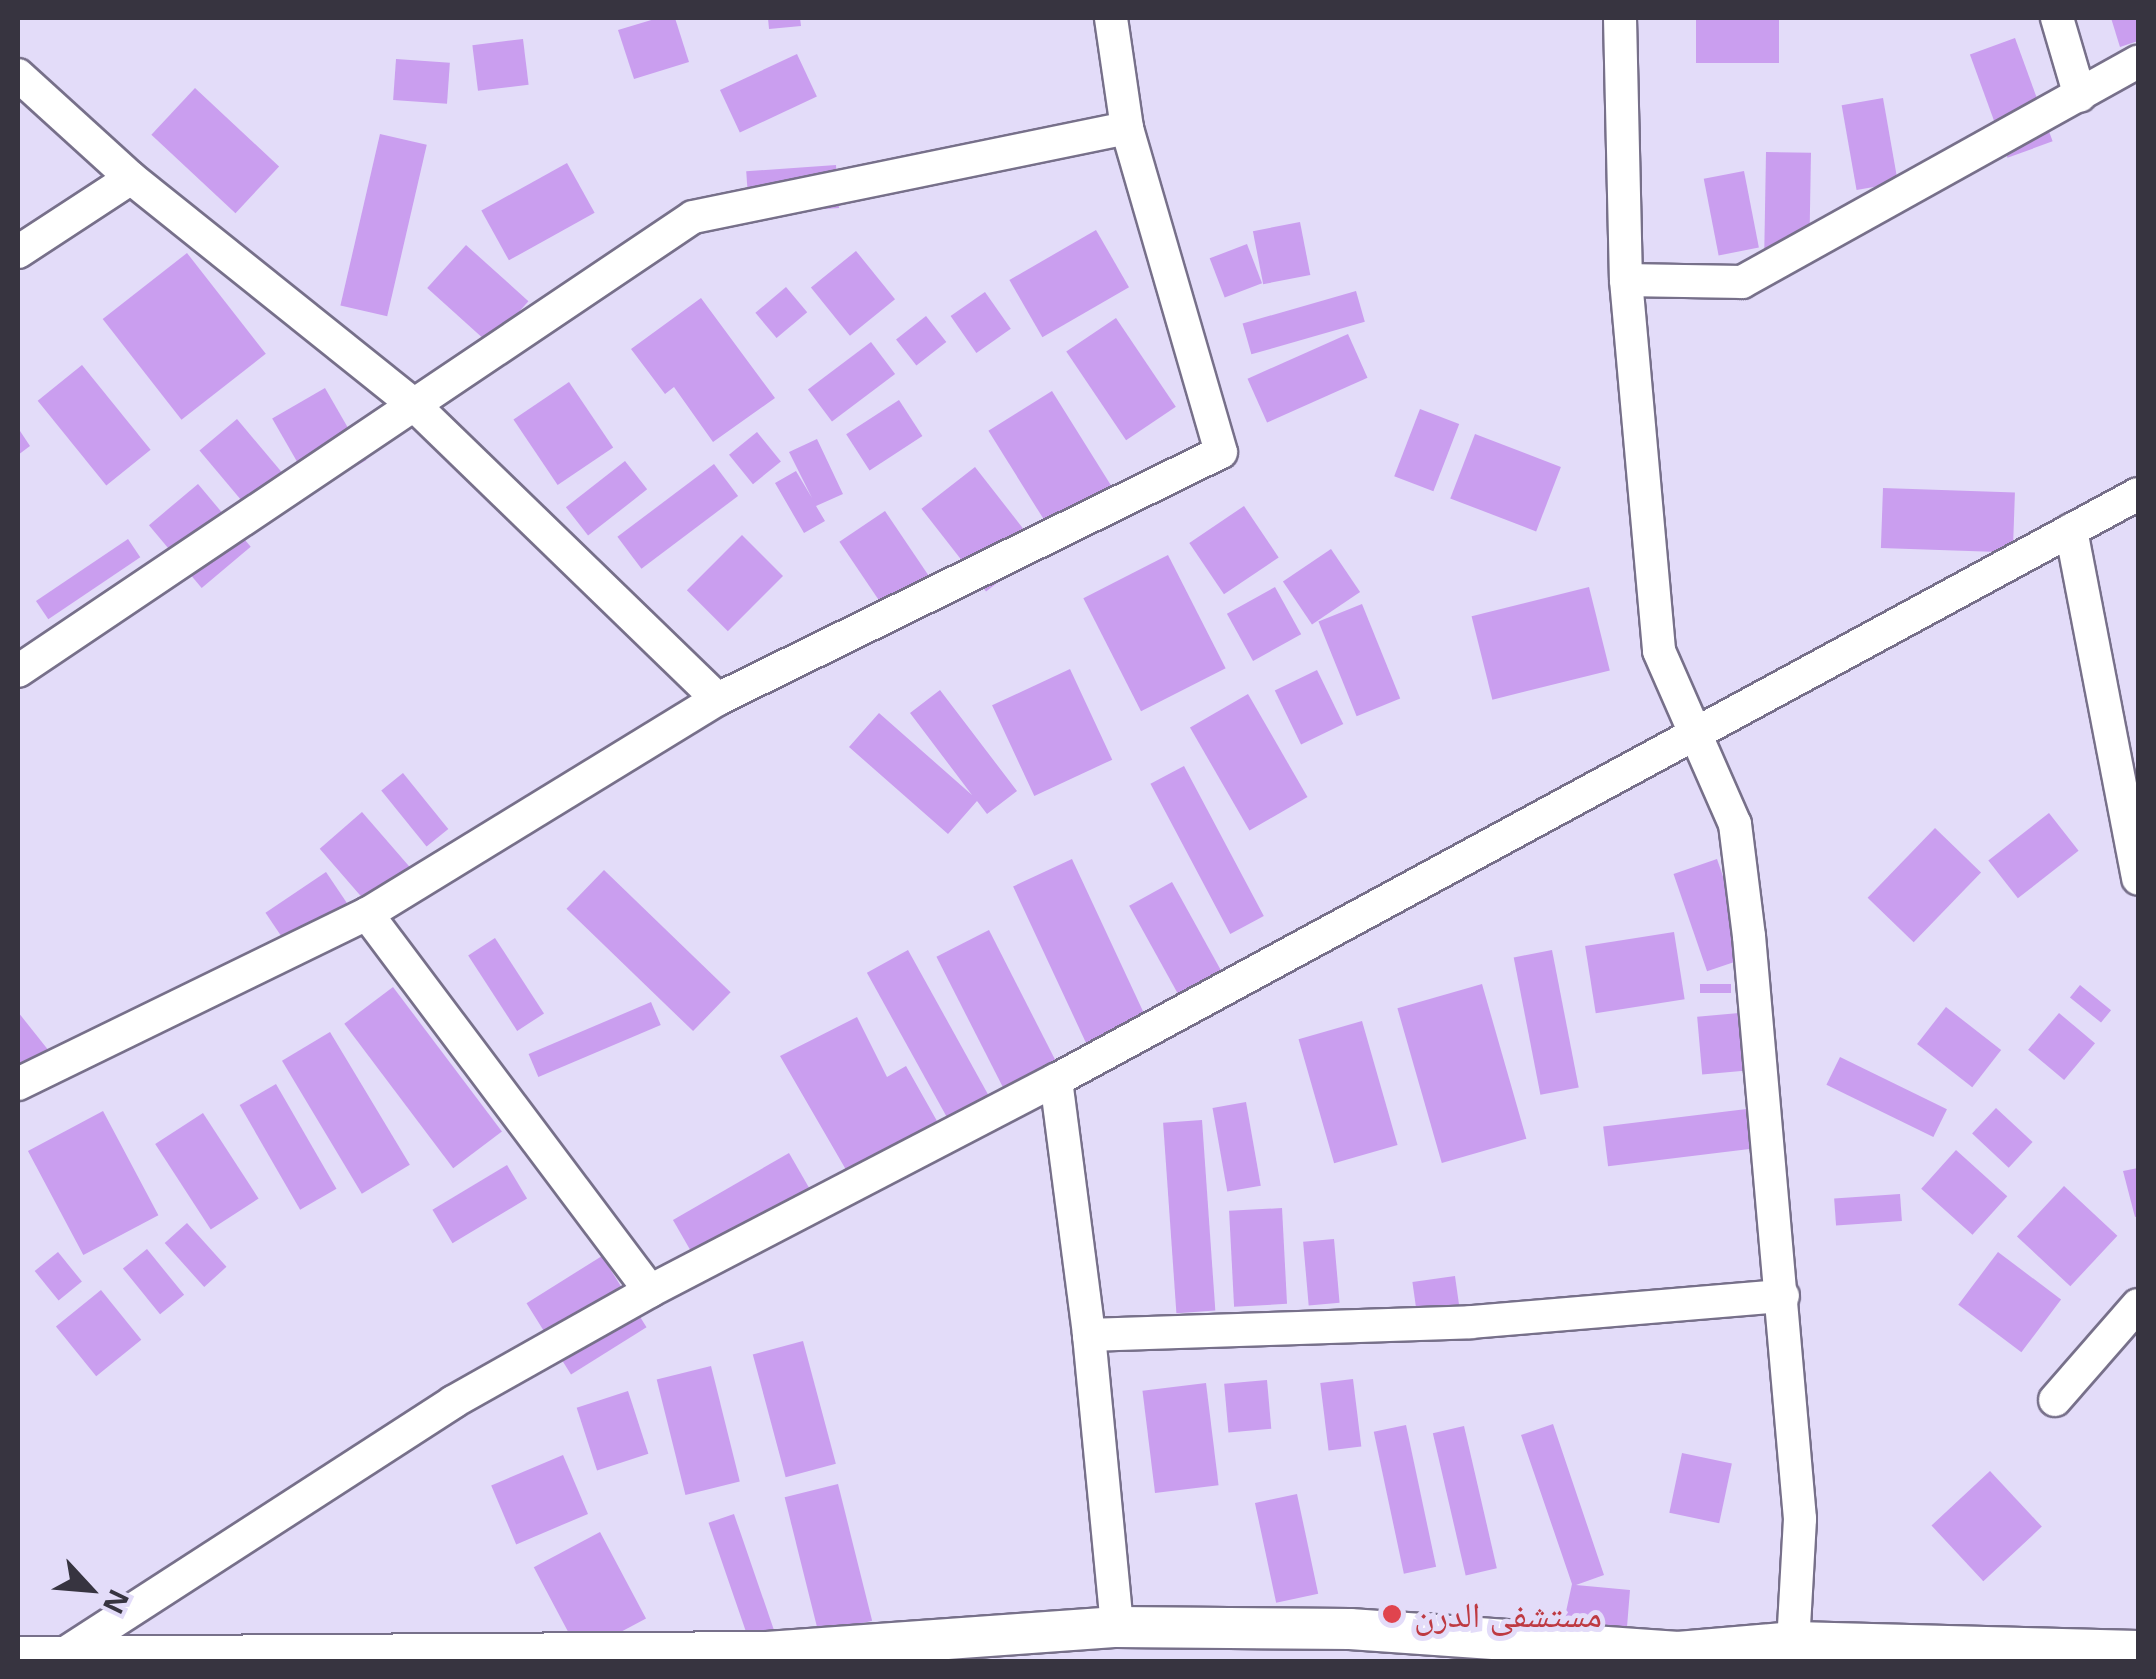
<!DOCTYPE html>
<meta charset="utf-8">
<style>
body{margin:0}
#map{position:relative;width:2156px;height:1679px;overflow:hidden;background:#e3dcf9;font-family:"Open Sans","Noto Naskh Arabic",sans-serif}
div>[style]{position:absolute}
.building>*{inset:0;background:#ca9eef;transform-origin:0 0}
.roads{filter:drop-shadow(2px 0 #77708a) drop-shadow(-2px 0 #77708a) drop-shadow(0 2px #77708a) drop-shadow(0 -2px #77708a)}
.minor>*{height:32px;margin:-16px;padding:0 16px;transform-origin:16px;border-radius:16px;background:#fff}
.tertiary>*{height:40px;margin:-20px;padding:0 20px;transform-origin:20px;border-radius:20px;background:#fff}
.dots>*{width:28px;height:28px;translate:-50% -50%;box-sizing:border-box;border:5px solid #e3dcf9;border-radius:50%}
span{translate:-50% -50%;white-space:nowrap;text-align:center;line-height:1.15;-webkit-text-stroke:10px #e3dcf9;paint-order:stroke}
.health-label{font-size:35px;color:#be3a42}
.left{translate:0 -50%;text-align:left}
.frame{position:absolute;inset:0;border:20px solid #373440;pointer-events:none}
.north{position:absolute;left:40px;top:1539px;width:100px;height:100px;-webkit-text-stroke:8px #e3dcf9;paint-order:stroke;rotate:116deg;font-size:28px;font-weight:700;line-height:40px;text-align:center;color:#373440}
.north::after{content:'';display:block;margin:auto;width:35px;height:45px;background:#373440;clip-path:polygon(50% 0,100% 100%,50% 72%,0 100%)}
</style>
<div id="map">
<div class="building">
<div style="clip-path:polygon(658px 18px,675px 18px,689px 62px,634px 79px,618px 30px)"></div>
<div style="clip-path:polygon(768px 18px,800px 18px,801px 26px,769px 29px)"></div>
<div style="left:1696px;top:18px;width:83px;height:45px"></div>
<div style="clip-path:polygon(2111px 18px,2138px 18px,2138px 41px,2120px 47px)"></div>
<div style="left:2015px;top:38px;width:110px;height:48px;rotate:70deg"></div>
<div style="left:523px;top:39px;width:46px;height:51px;rotate:83deg"></div>
<div style="left:797px;top:54px;width:47px;height:85px;rotate:65deg"></div>
<div style="left:396px;top:59px;width:54px;height:41px;rotate:4deg"></div>
<div style="left:195px;top:88px;width:115px;height:64px;rotate:43deg"></div>
<div style="left:1883px;top:98px;width:86px;height:42px;rotate:80deg"></div>
<div style="left:380px;top:134px;width:48px;height:176px;rotate:13deg"></div>
<div style="left:1766px;top:152px;width:45px;height:99px;rotate:1deg"></div>
<div style="left:567px;top:163px;width:57px;height:98px;rotate:61deg"></div>
<div style="left:836px;top:165px;width:43px;height:90px;rotate:86deg"></div>
<div style="left:1744px;top:171px;width:78px;height:41px;rotate:79deg"></div>
<div style="left:1300px;top:222px;width:54px;height:48px;rotate:79deg"></div>
<div style="left:1096px;top:230px;width:66px;height:100px;rotate:60deg"></div>
<div style="left:1247px;top:244px;width:42px;height:40px;rotate:69deg"></div>
<div style="left:466px;top:245px;width:84px;height:58px;rotate:42deg"></div>
<div style="left:856px;top:251px;width:62px;height:58px;rotate:51deg"></div>
<div style="left:187px;top:253px;width:128px;height:107px;rotate:52deg"></div>
<div style="left:786px;top:287px;width:33px;height:40px;rotate:50deg"></div>
<div style="left:1356px;top:291px;width:32px;height:118px;rotate:74deg"></div>
<div style="left:985px;top:292px;width:45px;height:42px;rotate:55deg"></div>
<div style="clip-path:polygon(701px 298px,775px 398px,713px 442px,674px 387px,665px 394px,631px 349px)"></div>
<div style="left:926px;top:316px;width:33px;height:38px;rotate:52deg"></div>
<div style="left:1116px;top:318px;width:107px;height:60px;rotate:56deg"></div>
<div style="left:1348px;top:334px;width:48px;height:110px;rotate:66deg"></div>
<div style="left:871px;top:342px;width:40px;height:79px;rotate:53deg"></div>
<div style="left:82px;top:365px;width:109px;height:57px;rotate:51deg"></div>
<div style="left:569px;top:382px;width:79px;height:67px;rotate:56deg"></div>
<div style="left:325px;top:388px;width:83px;height:61px;rotate:60deg"></div>
<div style="left:1052px;top:391px;width:118px;height:75px;rotate:58deg"></div>
<div style="left:899px;top:400px;width:43px;height:63px;rotate:57deg"></div>
<div style="left:1420px;top:409px;width:42px;height:72px;rotate:21deg"></div>
<div style="left:237px;top:419px;width:70px;height:49px;rotate:50deg"></div>
<div style="clip-path:polygon(18px 428px,30px 446px,18px 455px)"></div>
<div style="left:757px;top:432px;width:38px;height:36px;rotate:51deg"></div>
<div style="left:1475px;top:434px;width:92px;height:69px;rotate:21deg"></div>
<div style="clip-path:polygon(817px 439px,843px 494px,816px 506px,825px 521px,804px 533px,775px 483px,796px 471px,812px 498px,789px 452px)"></div>
<div style="left:625px;top:461px;width:36px;height:75px;rotate:52deg"></div>
<div style="left:714px;top:464px;width:40px;height:121px;rotate:53deg"></div>
<div style="left:975px;top:467px;width:105px;height:68px;rotate:52deg"></div>
<div style="left:198px;top:484px;width:82px;height:64px;rotate:50deg"></div>
<div style="left:1883px;top:488px;width:132px;height:60px;rotate:2deg"></div>
<div style="left:1244px;top:506px;width:62px;height:66px;rotate:56deg"></div>
<div style="left:885px;top:511px;width:105px;height:55px;rotate:56deg"></div>
<div style="left:742px;top:535px;width:58px;height:78px;rotate:45deg"></div>
<div style="left:128px;top:539px;width:22px;height:111px;rotate:56deg"></div>
<div style="left:1331px;top:549px;width:52px;height:58px;rotate:56deg"></div>
<div style="left:1168px;top:555px;width:127px;height:95px;rotate:63deg"></div>
<div style="left:1275px;top:587px;width:54px;height:55px;rotate:61deg"></div>
<div style="left:1589px;top:587px;width:86px;height:121px;rotate:76deg"></div>
<div style="left:1362px;top:604px;width:102px;height:47px;rotate:68deg"></div>
<div style="left:1070px;top:669px;width:100px;height:86px;rotate:65deg"></div>
<div style="left:1317px;top:670px;width:60px;height:47px;rotate:64deg"></div>
<div style="clip-path:polygon(940px 690px,1017px 791px,987px 814px,977px 801px,948px 834px,849px 747px,879px 713px,972px 795px,910px 713px)"></div>
<div style="left:1248px;top:694px;width:119px;height:67px;rotate:60deg"></div>
<div style="left:1184px;top:766px;width:170px;height:38px;rotate:62deg"></div>
<div style="left:403px;top:773px;width:72px;height:28px;rotate:51deg"></div>
<div style="left:362px;top:812px;width:82px;height:56px;rotate:49deg"></div>
<div style="left:2049px;top:813px;width:48px;height:77px;rotate:52deg"></div>
<div style="left:1935px;top:828px;width:64px;height:97px;rotate:44deg"></div>
<div style="left:1072px;top:859px;width:190px;height:65px;rotate:65deg"></div>
<div style="left:1717px;top:859px;width:103px;height:46px;rotate:71deg"></div>
<div style="left:604px;top:870px;width:176px;height:54px;rotate:44deg"></div>
<div style="left:326px;top:872px;width:60px;height:73px;rotate:56deg"></div>
<div style="left:1172px;top:882px;width:104px;height:49px;rotate:61deg"></div>
<div style="left:989px;top:930px;width:151px;height:59px;rotate:63deg"></div>
<div style="left:1674px;top:932px;width:68px;height:90px;rotate:81deg"></div>
<div style="left:495px;top:938px;width:90px;height:32px;rotate:57deg"></div>
<div style="left:908px;top:950px;width:166px;height:47px;rotate:61deg"></div>
<div style="left:1552px;top:950px;width:140px;height:39px;rotate:79deg"></div>
<div style="left:1482px;top:984px;width:161px;height:88px;rotate:74deg"></div>
<div style="left:1731px;top:984px;width:9px;height:31px;rotate:90deg"></div>
<div style="left:2080px;top:985px;width:40px;height:16px;rotate:39deg"></div>
<div style="left:393px;top:987px;width:181px;height:61px;rotate:53deg"></div>
<div style="left:651px;top:1002px;width:25px;height:133px;rotate:67deg"></div>
<div style="left:1946px;top:1007px;width:70px;height:47px;rotate:38deg"></div>
<div style="clip-path:polygon(18px 1012px,53px 1056px,18px 1085px)"></div>
<div style="left:1739px;top:1013px;width:58px;height:42px;rotate:85deg"></div>
<div style="left:2059px;top:1013px;width:47px;height:48px;rotate:40deg"></div>
<div style="clip-path:polygon(857px 1017px,887px 1077px,906px 1066px,946px 1137px,856px 1187px,780px 1056px)"></div>
<div style="left:1362px;top:1021px;width:129px;height:66px;rotate:74deg"></div>
<div style="left:330px;top:1032px;width:155px;height:56px;rotate:59deg"></div>
<div style="left:1840px;top:1057px;width:119px;height:31px;rotate:26deg"></div>
<div style="left:276px;top:1084px;width:121px;height:42px;rotate:60deg"></div>
<div style="left:1246px;top:1102px;width:85px;height:34px;rotate:80deg"></div>
<div style="left:1763px;top:1107px;width:40px;height:161px;rotate:83deg"></div>
<div style="left:1996px;top:1108px;width:50px;height:35px;rotate:43deg"></div>
<div style="left:103px;top:1111px;width:118px;height:85px;rotate:62deg"></div>
<div style="left:203px;top:1113px;width:102px;height:57px;rotate:57deg"></div>
<div style="left:1202px;top:1120px;width:191px;height:39px;rotate:86deg"></div>
<div style="left:1956px;top:1150px;width:69px;height:52px;rotate:42deg"></div>
<div style="left:789px;top:1153px;width:60px;height:134px;rotate:60deg"></div>
<div style="left:507px;top:1165px;width:39px;height:87px;rotate:59deg"></div>
<div style="clip-path:polygon(2138px 1168px,2138px 1216px,2135px 1217px,2123px 1171px)"></div>
<div style="left:2064px;top:1186px;width:73px;height:69px;rotate:43deg"></div>
<div style="left:1900px;top:1194px;width:27px;height:66px;rotate:86deg"></div>
<div style="left:1282px;top:1208px;width:96px;height:53px;rotate:87deg"></div>
<div style="left:187px;top:1223px;width:59px;height:30px;rotate:48deg"></div>
<div style="left:1334px;top:1239px;width:64px;height:31px;rotate:85deg"></div>
<div style="left:147px;top:1249px;width:59px;height:31px;rotate:51deg"></div>
<div style="left:58px;top:1252px;width:38px;height:30px;rotate:51deg"></div>
<div style="left:1998px;top:1252px;width:79px;height:66px;rotate:37deg"></div>
<div style="left:602px;top:1256px;width:84px;height:89px;rotate:58deg"></div>
<div style="left:1455px;top:1276px;width:57px;height:43px;rotate:82deg"></div>
<div style="left:101px;top:1290px;width:64px;height:58px;rotate:51deg"></div>
<div style="left:803px;top:1341px;width:127px;height:52px;rotate:75deg"></div>
<div style="left:711px;top:1366px;width:119px;height:56px;rotate:76deg"></div>
<div style="left:1353px;top:1379px;width:68px;height:33px;rotate:83deg"></div>
<div style="left:1267px;top:1380px;width:49px;height:43px;rotate:85deg"></div>
<div style="left:1206px;top:1383px;width:103px;height:64px;rotate:83deg"></div>
<div style="left:628px;top:1391px;width:66px;height:54px;rotate:72deg"></div>
<div style="clip-path:polygon(1553px 1424px,1604px 1575px,1576px 1585px,1630px 1590px,1627px 1627px,1564px 1621px,1572px 1584px,1521px 1435px)"></div>
<div style="left:1406px;top:1425px;width:145px;height:33px;rotate:78deg"></div>
<div style="left:1464px;top:1426px;width:146px;height:32px;rotate:77deg"></div>
<div style="left:1682px;top:1453px;width:51px;height:61px;rotate:12deg"></div>
<div style="left:563px;top:1455px;width:64px;height:78px;rotate:67deg"></div>
<div style="left:1990px;top:1471px;width:76px;height:80px;rotate:47deg"></div>
<div style="left:838px;top:1484px;width:141px;height:55px;rotate:76deg"></div>
<div style="left:1297px;top:1494px;width:102px;height:43px;rotate:78deg"></div>
<div style="left:734px;top:1514px;width:124px;height:27px;rotate:71deg"></div>
<div style="left:600px;top:1532px;width:98px;height:75px;rotate:62deg"></div>
</div>
<div class="roads">
<div class="minor">
<div style="left:1620px;top:18px;width:262px;rotate:88.7deg"></div>
<div style="left:1626px;top:280px;width:372px;rotate:84.9deg"></div>
<div style="left:1659px;top:651px;width:189px;rotate:66.3deg"></div>
<div style="left:1735px;top:824px;width:113px;rotate:82.9deg"></div>
<div style="left:1749px;top:936px;width:585px;rotate:85deg"></div>
<div style="left:1800px;top:1519px;width:143px;rotate:93.2deg"></div>
<div style="left:2057px;top:18px;width:81px;rotate:73.6deg"></div>
<div style="left:18px;top:75px;width:153px;rotate:42.3deg"></div>
<div style="left:131px;top:178px;width:359px;rotate:38.7deg"></div>
<div style="left:411px;top:402px;width:427px;rotate:44.1deg"></div>
<div style="left:18px;top:252px;width:135px;rotate:-33.2deg"></div>
<div style="left:1626px;top:280px;width:116px;rotate:1deg"></div>
<div style="left:1742px;top:282px;width:453px;rotate:-29.1deg"></div>
<div style="left:2071px;top:530px;width:355px;rotate:79.1deg"></div>
<div style="left:18px;top:671px;width:813px;rotate:-33.92deg"></div>
<div style="left:693px;top:217px;width:443px;rotate:-11.6deg"></div>
<div style="left:367px;top:914px;width:471px;rotate:53.1deg"></div>
<div style="left:1056px;top:1080px;width:257px;rotate:82.6deg"></div>
<div style="left:1089px;top:1335px;width:293px;rotate:84.5deg"></div>
<div style="left:18px;top:1084px;width:388px;rotate:-26deg"></div>
<div style="left:367px;top:914px;width:412px;rotate:-31.5deg"></div>
<div style="left:718px;top:699px;width:560px;rotate:-26.15deg"></div>
<div style="left:1221px;top:452px;width:337px;rotate:-106.2deg"></div>
<div style="left:1127px;top:128px;width:111px;rotate:-98.3deg"></div>
<div style="left:1089px;top:1335px;width:382px;rotate:-1.9deg"></div>
<div style="left:1471px;top:1322px;width:313px;rotate:-4.8deg"></div>
<div style="left:2055px;top:1400px;width:126px;rotate:-48.9deg"></div>
<div style="left:67px;top:1652px;width:460px;rotate:-32.9deg"></div>
<div style="left:453px;top:1402px;width:226px;rotate:-29.4deg"></div>
<div style="left:650px;top:1291px;width:458px;rotate:-27.5deg"></div>
<div style="left:1056px;top:1080px;width:1230px;rotate:-28.44deg"></div>
</div>
<div class="tertiary">
<div style="left:18px;top:1657px;width:749px;rotate:-0.38deg"></div>
<div style="left:767px;top:1652px;width:351px;rotate:-4.1deg"></div>
<div style="left:1117px;top:1627px;width:233px;rotate:0.5deg"></div>
<div style="left:1350px;top:1629px;width:329px;rotate:4deg"></div>
<div style="left:1678px;top:1652px;width:117px;rotate:-4.9deg"></div>
<div style="left:1795px;top:1642px;width:343px;rotate:1.5deg"></div>
</div>
</div>
<div class="dots">
<div style="left:1392px;top:1614px;background:#e0444e"></div>
</div>
<div class="health-label">
<span class="left" style="left:1414px;top:1614px">مستشفى الدرن</span>
</div>
<div class="frame"></div>
<div class="north">N</div>
</div>
